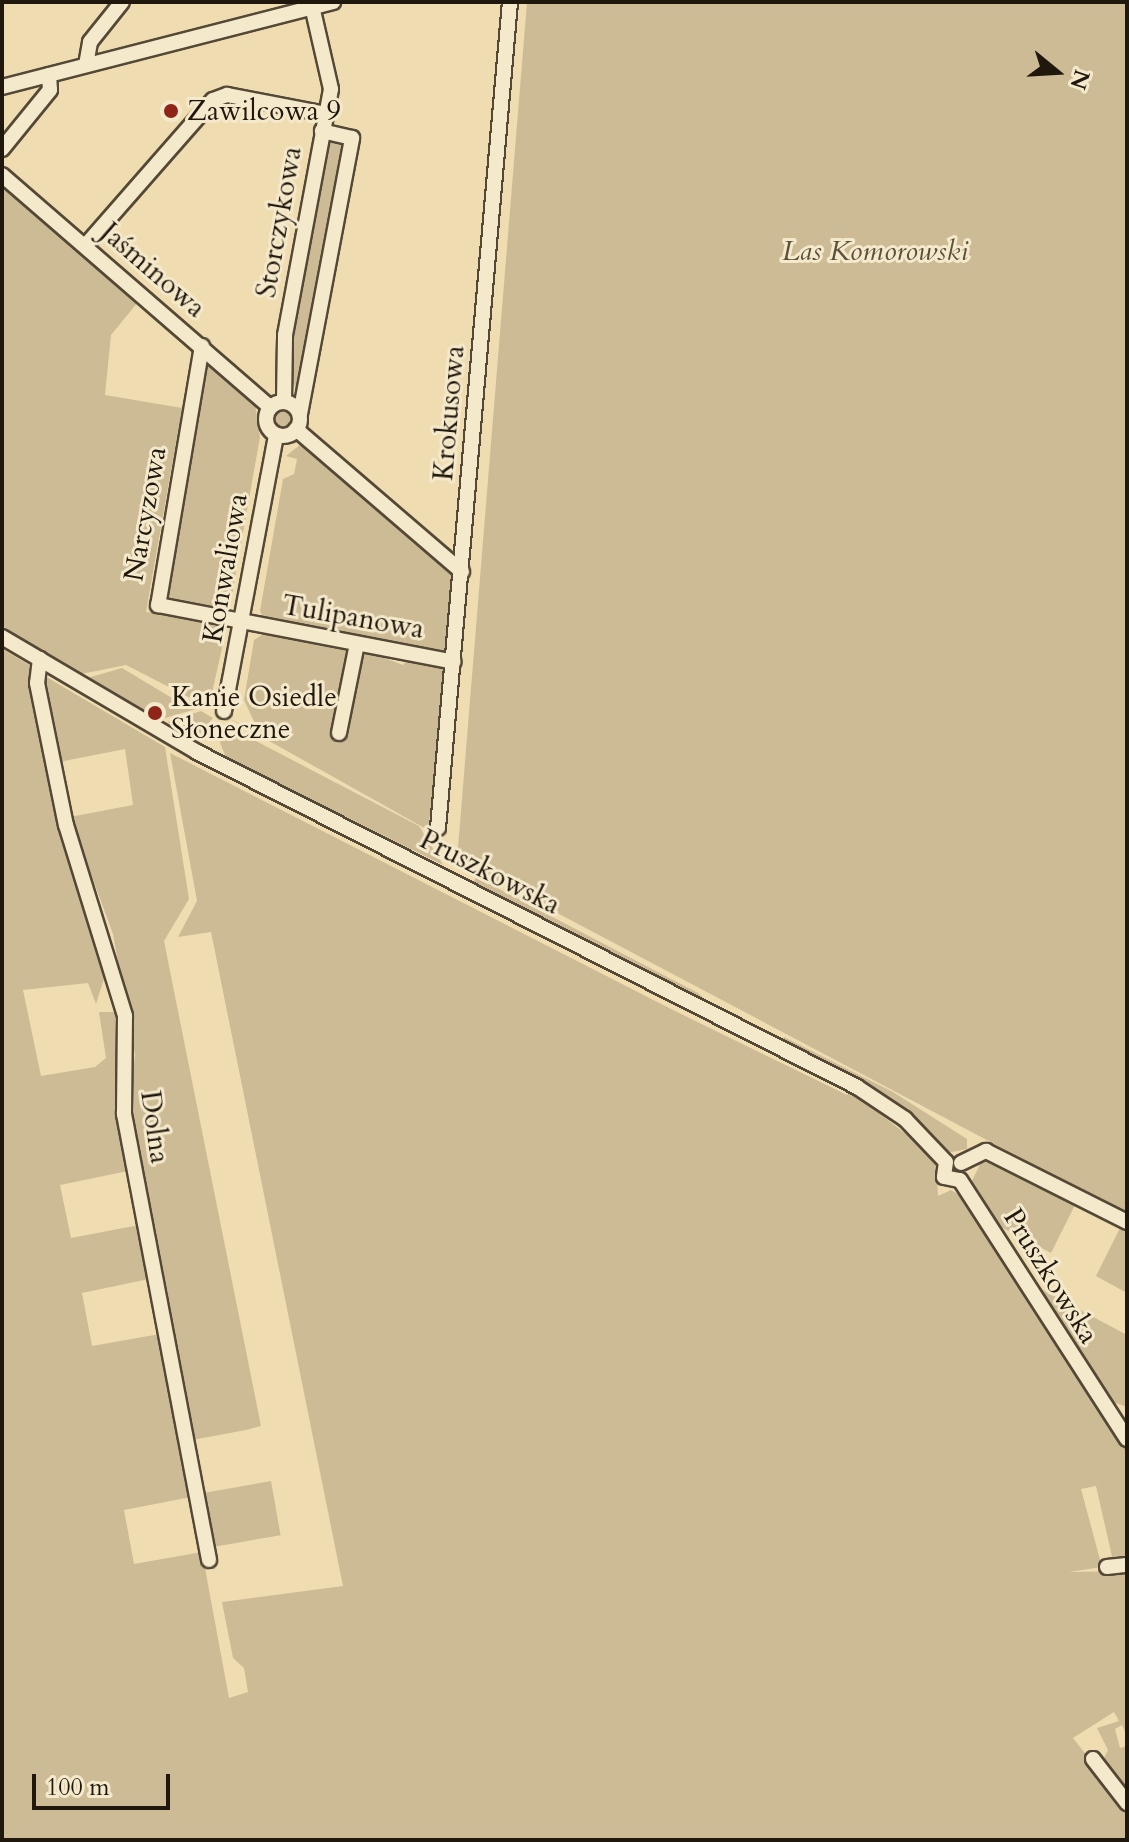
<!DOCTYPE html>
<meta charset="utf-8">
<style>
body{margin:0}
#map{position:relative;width:1129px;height:1842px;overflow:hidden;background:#efddb1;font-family:Cardo,serif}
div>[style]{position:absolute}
.green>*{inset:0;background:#ccbb95;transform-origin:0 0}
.round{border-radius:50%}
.stream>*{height:3px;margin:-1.5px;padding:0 1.5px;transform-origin:1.5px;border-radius:1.5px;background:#a99a79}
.roads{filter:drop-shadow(2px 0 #544836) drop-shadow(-2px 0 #544836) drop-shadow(0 2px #544836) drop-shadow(0 -2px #544836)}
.minor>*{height:14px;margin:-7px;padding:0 7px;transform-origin:7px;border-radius:7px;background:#f5e9cc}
.minor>.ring{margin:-7px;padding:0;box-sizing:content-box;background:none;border:14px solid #f5e9cc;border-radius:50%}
.dots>*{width:22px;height:22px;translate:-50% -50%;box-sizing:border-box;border:4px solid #f5e9cc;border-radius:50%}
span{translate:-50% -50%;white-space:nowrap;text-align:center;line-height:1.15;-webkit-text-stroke:6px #f5e9cc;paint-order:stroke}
.poi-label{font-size:28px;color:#20170d}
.left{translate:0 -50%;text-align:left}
.street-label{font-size:28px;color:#20170d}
.park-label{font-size:28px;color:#5c503d;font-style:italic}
.frame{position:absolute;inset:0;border:4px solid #20170d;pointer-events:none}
.north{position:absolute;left:1017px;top:32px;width:80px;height:80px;-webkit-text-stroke:6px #f5e9cc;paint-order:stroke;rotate:108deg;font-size:22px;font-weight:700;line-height:32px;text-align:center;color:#20170d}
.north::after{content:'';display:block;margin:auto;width:28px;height:36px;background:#20170d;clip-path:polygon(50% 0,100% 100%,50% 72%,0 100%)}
.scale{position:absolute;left:32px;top:1774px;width:138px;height:36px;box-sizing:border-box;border:4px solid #20170d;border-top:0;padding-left:10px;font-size:24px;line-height:28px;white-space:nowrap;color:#20170d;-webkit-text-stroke:6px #f5e9cc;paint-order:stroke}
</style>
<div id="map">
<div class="green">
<div style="clip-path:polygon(527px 2px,1127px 2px,1127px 1214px,457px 860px)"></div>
<div style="clip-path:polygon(346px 139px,298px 398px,287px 361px,324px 140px)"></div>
<div style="clip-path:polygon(2px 186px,138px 302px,111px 335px,105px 395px,182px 408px,146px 612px,219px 625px,225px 635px,209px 706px,216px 711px,126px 665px,81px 674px,2px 626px)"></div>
<div style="clip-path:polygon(210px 365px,255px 404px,260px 437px,230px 606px,221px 613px,169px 604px,162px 595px,202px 368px)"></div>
<div class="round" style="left:271px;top:406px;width:24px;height:24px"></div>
<div style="clip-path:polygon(301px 444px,451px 575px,448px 650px,441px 654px,266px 621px,260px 611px,283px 479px,294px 474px,297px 459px,286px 456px)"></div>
<div style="clip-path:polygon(265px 633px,344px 648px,350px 657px,366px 651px,403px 665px,408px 659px,440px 664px,447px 675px,428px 830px,230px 719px,259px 732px,244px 700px,254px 640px)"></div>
<div style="clip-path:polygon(2px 649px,31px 666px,51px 767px,107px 969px,96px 1004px,88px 983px,23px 990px,41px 1076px,95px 1067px,106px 1058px,99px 1012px,119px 1012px,128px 1171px,60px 1185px,71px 1238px,139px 1225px,149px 1279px,82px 1293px,92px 1346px,160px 1334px,191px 1497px,124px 1510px,134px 1564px,202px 1552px,229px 1698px,248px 1692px,244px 1668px,233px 1658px,222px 1602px,343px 1586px,211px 932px,178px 937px,197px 901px,170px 753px,673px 1010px,847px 1095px,850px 1090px,936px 1158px,938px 1196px,951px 1190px,965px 1198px,1127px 1447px,1127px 1561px,1113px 1561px,1096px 1486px,1081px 1489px,1102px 1567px,1069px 1572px,1127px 1571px,1127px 1736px,1122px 1725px,1115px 1729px,1120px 1748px,1127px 1746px,1127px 1797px,1101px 1764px,1108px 1750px,1097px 1728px,1119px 1721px,1114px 1712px,1073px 1738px,1095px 1766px,1096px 1780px,1111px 1786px,1127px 1809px,1127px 1840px,2px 1840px)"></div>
<div style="clip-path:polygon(122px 668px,182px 704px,196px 709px,162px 719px,84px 679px)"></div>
<div style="clip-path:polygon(43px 675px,165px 747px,189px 899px,164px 941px,261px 1426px,246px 1430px,192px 1440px,129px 1112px,135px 1055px,113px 934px,70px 817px,133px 805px,125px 749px,59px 762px)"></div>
<div style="clip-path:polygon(201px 711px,213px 718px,197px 737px,167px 722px)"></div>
<div style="clip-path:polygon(227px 726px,419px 826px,443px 865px,226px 757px,220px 743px)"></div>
<div style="clip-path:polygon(476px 877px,698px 993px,710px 1004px,697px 1004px,473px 884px)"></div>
<div style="clip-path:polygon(784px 1037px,893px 1092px,967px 1139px,967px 1149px,947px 1153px,781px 1043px)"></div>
<div style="clip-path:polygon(982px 1160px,1075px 1205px,1051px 1253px,999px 1226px,972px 1181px)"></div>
<div style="clip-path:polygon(1120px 1228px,1127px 1231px,1127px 1293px,1096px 1276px)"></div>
<div style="clip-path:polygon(1041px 1289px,1127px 1335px,1127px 1407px,1113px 1402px,1127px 1431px)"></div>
<div style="left:271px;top:1481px;width:55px;height:70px;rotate:80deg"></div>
</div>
<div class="stream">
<div style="left:985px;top:1233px;width:260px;rotate:56.9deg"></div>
</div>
<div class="roads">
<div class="minor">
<div style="left:86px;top:65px;width:23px;rotate:-80deg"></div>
<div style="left:90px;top:42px;width:51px;rotate:-51.3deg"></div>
<div style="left:2px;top:87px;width:342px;rotate:-14.4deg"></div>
<div style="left:2px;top:149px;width:76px;rotate:-50.9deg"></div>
<div style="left:50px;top:90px;width:15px;rotate:-94deg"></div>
<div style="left:2px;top:175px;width:354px;rotate:40.9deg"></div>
<div style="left:85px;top:246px;width:194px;rotate:-48.8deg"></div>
<div style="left:213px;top:100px;width:15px;rotate:-20deg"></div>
<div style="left:227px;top:95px;width:101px;rotate:10.9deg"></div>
<div style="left:202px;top:346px;width:263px;rotate:99.6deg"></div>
<div style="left:158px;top:605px;width:301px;rotate:10.9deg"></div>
<div style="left:284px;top:401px;width:66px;rotate:-89.1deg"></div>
<div style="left:285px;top:335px;width:250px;rotate:-79.4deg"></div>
<div style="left:331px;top:89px;width:89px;rotate:-102.9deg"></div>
<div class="ring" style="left:266px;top:402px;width:20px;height:20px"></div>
<div style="left:300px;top:414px;width:281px;rotate:-79.3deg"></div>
<div style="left:352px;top:138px;width:31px;rotate:-167deg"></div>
<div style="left:296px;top:429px;width:219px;rotate:40.7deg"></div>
<div style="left:2px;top:637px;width:226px;rotate:30.5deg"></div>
<div style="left:197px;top:752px;width:740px;rotate:26.91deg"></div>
<div style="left:857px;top:1087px;width:58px;rotate:33.7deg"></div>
<div style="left:905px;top:1119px;width:59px;rotate:46.4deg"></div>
<div style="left:40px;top:659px;width:24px;rotate:97deg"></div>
<div style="left:37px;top:683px;width:145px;rotate:78.5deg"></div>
<div style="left:66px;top:825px;width:200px;rotate:72.8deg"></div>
<div style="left:125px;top:1016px;width:98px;rotate:90.6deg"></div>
<div style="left:124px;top:1114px;width:454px;rotate:79.2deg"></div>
<div style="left:224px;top:711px;width:281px;rotate:-79.3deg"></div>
<div style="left:339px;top:733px;width:91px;rotate:-78.6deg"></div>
<div style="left:438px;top:828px;width:829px;rotate:-85.02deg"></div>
<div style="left:946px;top:1162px;width:15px;rotate:98deg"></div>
<div style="left:944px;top:1177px;width:16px;rotate:11deg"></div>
<div style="left:961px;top:1163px;width:28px;rotate:-26deg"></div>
<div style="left:986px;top:1151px;width:158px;rotate:26.7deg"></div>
<div style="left:960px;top:1180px;width:308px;rotate:57.2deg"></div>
<div style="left:1107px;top:1567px;width:20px;rotate:-6deg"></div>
<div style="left:1093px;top:1759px;width:56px;rotate:52.3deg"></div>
</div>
</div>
<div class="dots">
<div style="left:171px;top:111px;background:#8f2418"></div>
<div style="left:155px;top:713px;background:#8f2418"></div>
</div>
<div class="poi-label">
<span class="left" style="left:187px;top:111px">Zawilcowa 9</span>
<span class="left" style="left:171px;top:713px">Kanie Osiedle<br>Słoneczne</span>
</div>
<div class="street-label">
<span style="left:279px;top:222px;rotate:-80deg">Storczykowa</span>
<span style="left:153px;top:270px;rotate:41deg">Jaśminowa</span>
<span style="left:449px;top:413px;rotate:-85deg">Krokusowa</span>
<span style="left:145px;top:514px;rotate:-80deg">Narcyzowa</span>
<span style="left:225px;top:568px;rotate:-80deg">Konwaliowa</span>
<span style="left:353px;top:617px;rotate:10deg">Tulipanowa</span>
<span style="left:490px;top:872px;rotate:27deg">Pruszkowska</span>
<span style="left:155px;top:1127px;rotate:82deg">Dolna</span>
<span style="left:1051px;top:1276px;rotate:58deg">Pruszkowska</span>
</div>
<div class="park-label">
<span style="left:875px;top:251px">Las Komorowski</span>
</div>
<div class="frame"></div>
<div class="north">N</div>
<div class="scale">100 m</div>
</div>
